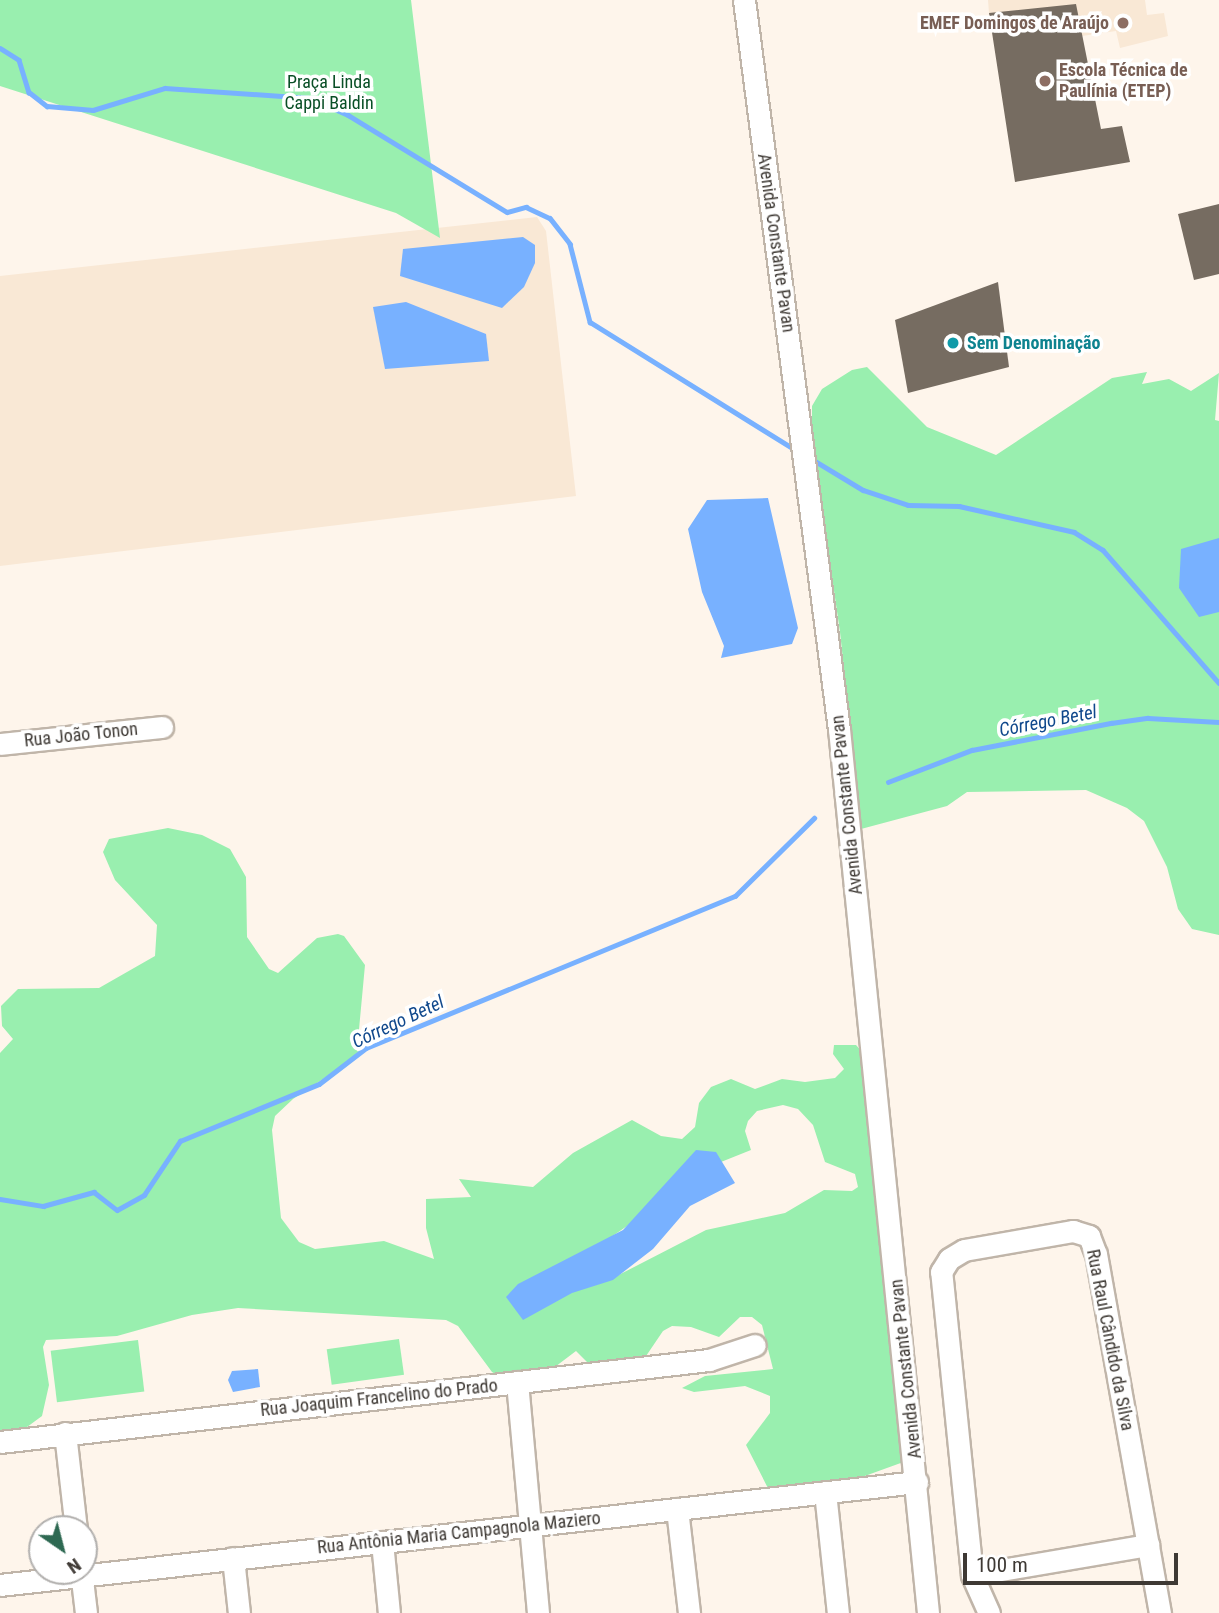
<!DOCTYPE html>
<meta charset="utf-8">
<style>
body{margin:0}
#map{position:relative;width:1219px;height:1613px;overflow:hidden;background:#fef5eb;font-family:"Roboto Condensed",sans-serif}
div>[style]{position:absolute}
.built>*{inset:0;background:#f9e8d5}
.green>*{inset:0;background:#99efaf;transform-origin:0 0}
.water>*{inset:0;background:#78b1ff}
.stream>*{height:4.5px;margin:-2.25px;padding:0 2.25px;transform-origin:2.25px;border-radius:2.25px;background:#78b1ff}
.building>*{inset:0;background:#766c61}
.roads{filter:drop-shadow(2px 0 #c0b5a9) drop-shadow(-2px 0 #c0b5a9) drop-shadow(0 2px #c0b5a9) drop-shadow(0 -2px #c0b5a9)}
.minor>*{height:21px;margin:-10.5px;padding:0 10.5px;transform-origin:10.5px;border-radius:10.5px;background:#fff}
.dots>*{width:19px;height:19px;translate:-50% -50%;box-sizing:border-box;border:4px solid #fff;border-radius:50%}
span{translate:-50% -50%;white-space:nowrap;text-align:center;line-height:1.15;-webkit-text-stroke:7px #fff;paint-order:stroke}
.education-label{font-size:18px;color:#785e54;font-weight:700}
.right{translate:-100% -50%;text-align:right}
.left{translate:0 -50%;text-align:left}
.park-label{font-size:18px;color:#094f26}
.street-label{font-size:18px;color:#3e3934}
.culture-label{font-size:18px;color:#0d838f;font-weight:700}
.water-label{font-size:19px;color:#10488c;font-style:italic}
.north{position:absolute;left:28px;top:1515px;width:70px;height:70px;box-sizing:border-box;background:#fff;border:2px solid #b2b0ae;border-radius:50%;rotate:145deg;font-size:19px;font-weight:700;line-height:28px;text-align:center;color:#3e3934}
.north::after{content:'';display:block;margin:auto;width:24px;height:32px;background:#2e6952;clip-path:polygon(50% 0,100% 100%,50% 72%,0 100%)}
.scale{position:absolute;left:963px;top:1553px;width:215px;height:32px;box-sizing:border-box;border:4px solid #3e3934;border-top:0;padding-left:9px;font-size:21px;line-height:24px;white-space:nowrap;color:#3e3934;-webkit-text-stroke:5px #fff;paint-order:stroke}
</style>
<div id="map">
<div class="built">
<div style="clip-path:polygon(988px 0,1145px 0,1147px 15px,1164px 13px,1168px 36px,1120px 48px,1116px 31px,1082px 36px,989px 13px)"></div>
<div style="clip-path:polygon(537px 217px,546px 231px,576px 496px,0 566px,0 276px)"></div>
</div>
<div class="green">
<div style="clip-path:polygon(0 0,411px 0,440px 238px,396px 213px,0 86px)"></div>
<div style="clip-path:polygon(867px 367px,927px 427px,996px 455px,1112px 378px,1147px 372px,1142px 384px,1169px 379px,1191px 391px,1219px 373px,1215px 420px,1219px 421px,1219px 935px,1192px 929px,1178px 909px,1167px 867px,1144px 821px,1127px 808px,1086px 790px,967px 792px,947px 806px,861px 829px,840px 632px,812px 439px,812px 406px,822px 389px,852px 370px)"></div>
<div style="clip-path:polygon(evenodd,168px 828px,202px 835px,230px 849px,246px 877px,247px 937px,269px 969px,278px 973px,317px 938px,338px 934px,344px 936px,365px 965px,357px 1051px,362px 1053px,293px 1099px,275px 1116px,272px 1130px,281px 1218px,299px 1242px,315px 1249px,384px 1241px,434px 1259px,426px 1228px,426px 1199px,471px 1197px,459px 1179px,533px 1187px,573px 1153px,632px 1120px,661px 1136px,682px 1139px,695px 1127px,699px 1103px,711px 1087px,731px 1079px,755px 1089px,782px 1079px,805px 1082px,835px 1078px,844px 1069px,833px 1054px,834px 1045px,856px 1045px,865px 1055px,909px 1460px,851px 1481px,774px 1500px,746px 1445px,770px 1413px,770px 1396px,745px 1386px,694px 1392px,682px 1388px,705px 1376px,773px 1369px,762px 1325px,752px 1317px,740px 1317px,719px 1337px,691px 1327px,672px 1326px,663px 1331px,644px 1359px,592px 1367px,576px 1351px,539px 1379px,506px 1380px,492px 1372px,458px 1326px,446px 1320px,238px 1308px,192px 1315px,117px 1336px,46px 1340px,43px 1347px,49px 1385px,42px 1416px,27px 1427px,0 1435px,0 1053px,13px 1039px,2px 1026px,1px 1006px,18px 989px,99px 988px,155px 956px,157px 925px,115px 880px,103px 852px,109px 839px,168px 828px,783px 1105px,798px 1109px,813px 1125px,825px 1162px,855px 1174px,858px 1187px,852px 1191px,824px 1190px,785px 1213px,706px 1230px,605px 1282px,542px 1285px,653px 1208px,676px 1180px,751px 1150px,745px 1131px,748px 1121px,757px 1111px,783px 1105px)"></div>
<div style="left:399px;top:1339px;width:36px;height:73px;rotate:82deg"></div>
<div style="left:138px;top:1340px;width:52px;height:88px;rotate:83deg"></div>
</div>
<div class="water">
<div style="clip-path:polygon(523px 237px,535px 245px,535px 263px,524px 287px,502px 308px,400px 276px,403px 249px)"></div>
<div style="clip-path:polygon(406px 302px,486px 334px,489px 361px,385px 369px,373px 307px)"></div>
<div style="clip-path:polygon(768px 498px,798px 628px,792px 644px,721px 658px,724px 646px,702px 592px,688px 529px,707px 500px)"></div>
<div style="clip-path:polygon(1219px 538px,1219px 612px,1199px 617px,1179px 588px,1181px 549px)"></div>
<div style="clip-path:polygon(696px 1150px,716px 1152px,735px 1183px,690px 1206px,653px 1249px,613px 1280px,572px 1293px,523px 1320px,506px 1297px,518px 1284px,623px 1230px)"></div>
<div style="clip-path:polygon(258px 1369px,260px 1387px,233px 1392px,228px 1380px,232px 1371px)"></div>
</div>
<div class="stream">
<div style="left:0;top:48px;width:22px;rotate:32deg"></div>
<div style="left:19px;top:60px;width:34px;rotate:73deg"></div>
<div style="left:29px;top:92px;width:23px;rotate:38deg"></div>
<div style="left:47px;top:106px;width:46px;rotate:5deg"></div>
<div style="left:93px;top:110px;width:75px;rotate:-17deg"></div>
<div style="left:165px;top:88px;width:145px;rotate:3.9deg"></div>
<div style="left:310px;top:98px;width:42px;rotate:24.1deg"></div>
<div style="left:348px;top:115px;width:186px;rotate:31.4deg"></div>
<div style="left:507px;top:212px;width:20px;rotate:-15deg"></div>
<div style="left:526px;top:207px;width:26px;rotate:25deg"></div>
<div style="left:550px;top:218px;width:33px;rotate:52deg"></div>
<div style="left:570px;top:244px;width:81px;rotate:75.6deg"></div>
<div style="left:590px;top:322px;width:243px;rotate:31.9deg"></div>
<div style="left:810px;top:458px;width:62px;rotate:31.1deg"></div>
<div style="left:863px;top:490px;width:47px;rotate:18.4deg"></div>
<div style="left:908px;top:505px;width:51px;rotate:1.1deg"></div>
<div style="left:959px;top:506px;width:118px;rotate:12.7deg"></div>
<div style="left:1074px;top:532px;width:34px;rotate:32deg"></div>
<div style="left:1103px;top:550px;width:176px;rotate:48.9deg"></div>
<div style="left:888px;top:782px;width:90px;rotate:-20.9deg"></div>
<div style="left:972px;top:750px;width:142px;rotate:-11deg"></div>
<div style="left:1111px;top:723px;width:37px;rotate:-8deg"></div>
<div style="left:1148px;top:718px;width:71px;rotate:3.2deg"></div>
<div style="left:0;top:1199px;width:44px;rotate:9.2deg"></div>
<div style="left:43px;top:1206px;width:53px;rotate:-15.4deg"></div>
<div style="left:94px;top:1192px;width:29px;rotate:38deg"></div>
<div style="left:117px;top:1210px;width:31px;rotate:-29deg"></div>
<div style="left:144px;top:1195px;width:65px;rotate:-56.3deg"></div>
<div style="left:180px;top:1141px;width:150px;rotate:-22.3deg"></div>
<div style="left:319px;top:1084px;width:59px;rotate:-37.5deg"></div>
<div style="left:366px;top:1048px;width:399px;rotate:-22.4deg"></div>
<div style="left:735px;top:896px;width:111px;rotate:-44.6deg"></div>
</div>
<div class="building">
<div style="clip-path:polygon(1076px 4px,1101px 129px,1122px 126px,1130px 162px,1015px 182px,989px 13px)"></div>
<div style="clip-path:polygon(1219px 204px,1219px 274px,1194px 280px,1178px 214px)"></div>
<div style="clip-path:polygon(998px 282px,1009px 367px,908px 393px,895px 320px)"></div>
</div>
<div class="roads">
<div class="minor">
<div style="left:744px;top:0;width:735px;rotate:82.58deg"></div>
<div style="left:839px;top:729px;width:888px;rotate:84.25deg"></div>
<div style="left:0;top:744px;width:163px;rotate:-6deg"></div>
<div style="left:517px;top:1382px;width:232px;rotate:84.8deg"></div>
<div style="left:65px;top:1433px;width:97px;rotate:83.5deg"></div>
<div style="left:0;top:1442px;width:714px;rotate:-6.6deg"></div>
<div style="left:709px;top:1360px;width:48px;rotate:-18.1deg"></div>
<div style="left:825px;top:1492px;width:122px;rotate:83.9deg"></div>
<div style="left:677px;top:1509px;width:105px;rotate:83.4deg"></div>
<div style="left:382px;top:1542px;width:71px;rotate:84.4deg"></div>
<div style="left:233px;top:1558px;width:55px;rotate:83.8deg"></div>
<div style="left:81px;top:1571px;width:42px;rotate:83.2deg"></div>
<div style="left:972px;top:1575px;width:179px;rotate:-9.7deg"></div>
<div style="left:0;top:1585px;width:923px;rotate:-6.41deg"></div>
<div style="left:989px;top:1613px;width:42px;rotate:-114.1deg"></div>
<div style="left:972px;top:1575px;width:305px;rotate:-95.8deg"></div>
<div style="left:941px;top:1272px;width:15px;rotate:-58deg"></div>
<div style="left:949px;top:1259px;width:17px;rotate:-31deg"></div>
<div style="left:964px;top:1250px;width:111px;rotate:-9.9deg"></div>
<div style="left:1073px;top:1231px;width:17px;rotate:17deg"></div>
<div style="left:1089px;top:1236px;width:19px;rotate:69deg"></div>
<div style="left:1096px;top:1254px;width:365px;rotate:79.9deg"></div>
</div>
</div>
<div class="dots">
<div style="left:1123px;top:23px;background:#8d6e63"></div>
<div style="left:1045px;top:81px;background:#8d6e63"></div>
<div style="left:953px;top:343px;background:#0f9aa8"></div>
</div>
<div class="education-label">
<span class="right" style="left:1109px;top:23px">EMEF Domingos de Araújo</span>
<span class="left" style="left:1059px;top:81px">Escola Técnica de<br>Paulínia (ETEP)</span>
</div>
<div class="park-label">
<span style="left:329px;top:93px">Praça Linda<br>Cappi Baldin</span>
</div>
<div class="street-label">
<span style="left:776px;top:243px;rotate:82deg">Avenida Constante Pavan</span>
<span style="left:81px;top:735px;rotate:-6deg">Rua João Tonon</span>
<span style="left:847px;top:805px;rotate:-96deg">Avenida Constante Pavan</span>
<span style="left:1110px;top:1340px;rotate:79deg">Rua Raul Cândido da Silva</span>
<span style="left:906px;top:1369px;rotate:-96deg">Avenida Constante Pavan</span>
<span style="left:379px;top:1398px;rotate:-6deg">Rua Joaquim Francelino do Prado</span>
<span style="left:459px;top:1533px;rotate:-6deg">Rua Antônia Maria Campagnola Maziero</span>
</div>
<div class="culture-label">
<span class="left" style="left:967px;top:343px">Sem Denominação</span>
</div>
<div class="water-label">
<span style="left:1048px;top:721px;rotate:-11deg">Córrego Betel</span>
<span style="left:398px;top:1022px;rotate:-25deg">Córrego Betel</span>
</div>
<div class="north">N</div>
<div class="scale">100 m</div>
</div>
